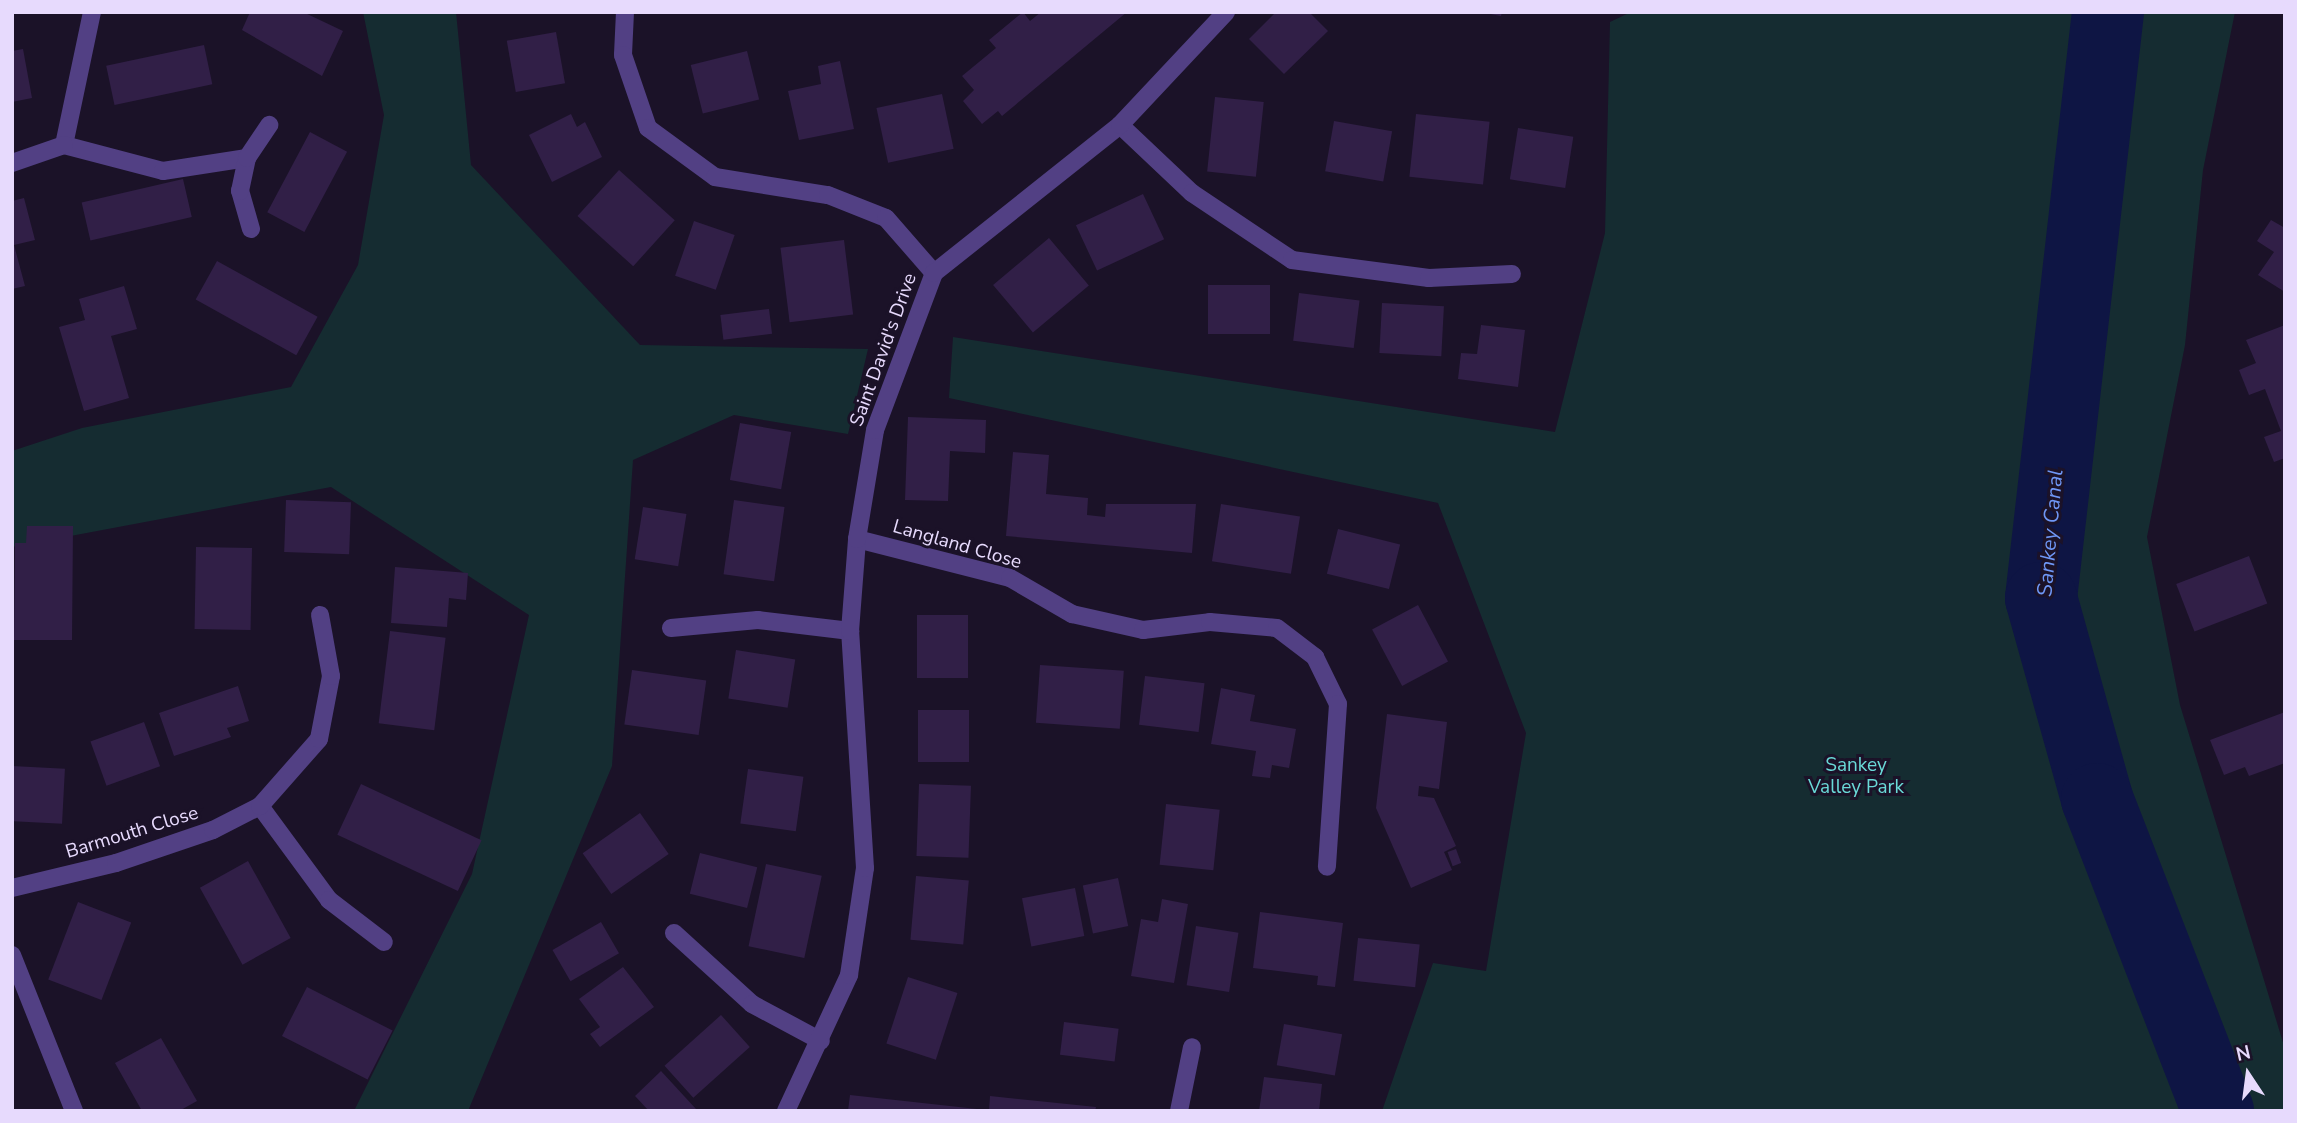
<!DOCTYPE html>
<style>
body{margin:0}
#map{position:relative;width:2297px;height:1123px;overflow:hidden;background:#1b1228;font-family:"Nunito Sans",sans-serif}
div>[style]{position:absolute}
.green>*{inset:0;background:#152c31}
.river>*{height:72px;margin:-36px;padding:0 36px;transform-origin:36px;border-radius:36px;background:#0e1544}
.building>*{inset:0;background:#311f47;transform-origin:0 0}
.minor>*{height:18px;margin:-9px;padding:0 9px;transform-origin:9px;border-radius:9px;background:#524084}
span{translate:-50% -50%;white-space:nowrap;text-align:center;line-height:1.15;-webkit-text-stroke:6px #1b1228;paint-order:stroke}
.street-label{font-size:19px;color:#e7dafd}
.park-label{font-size:19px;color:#6adad8}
.water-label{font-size:21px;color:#6f97f6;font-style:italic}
.frame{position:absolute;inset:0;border:14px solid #e7dafd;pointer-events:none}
.north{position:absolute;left:2213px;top:1039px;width:70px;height:70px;-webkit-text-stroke:5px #1b1228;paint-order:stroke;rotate:347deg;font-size:19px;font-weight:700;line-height:28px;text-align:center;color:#e7dafd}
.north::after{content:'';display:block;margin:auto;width:24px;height:32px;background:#e7dafd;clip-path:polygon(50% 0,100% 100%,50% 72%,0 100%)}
</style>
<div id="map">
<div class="green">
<div style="clip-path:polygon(363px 12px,456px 12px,471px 165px,640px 345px,868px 349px,848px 434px,734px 415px,633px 460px,612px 766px,468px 1111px,354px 1111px,472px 874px,529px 615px,331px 487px,12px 547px,12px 451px,82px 428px,291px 387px,358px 265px,384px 115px)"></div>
<div style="clip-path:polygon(1631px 12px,2235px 12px,2203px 170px,2185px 345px,2147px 537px,2180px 705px,2285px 1049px,2285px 1111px,1382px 1111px,1433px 963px,1486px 971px,1526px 733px,1438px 503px,949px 398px,953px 337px,1555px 432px,1605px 233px,1610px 22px)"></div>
</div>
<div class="river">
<div style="left:2108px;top:12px;width:590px;rotate:96.52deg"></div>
<div style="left:2041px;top:598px;width:209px;rotate:74.4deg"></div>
<div style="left:2097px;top:799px;width:335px;rotate:68.8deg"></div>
</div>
<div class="building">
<div style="clip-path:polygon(250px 12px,303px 12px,343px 31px,322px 76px,242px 30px)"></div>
<div style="clip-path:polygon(1023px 12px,1030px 21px,1041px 12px,1127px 12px,1002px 116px,998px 111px,982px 124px,963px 101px,974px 90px,962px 76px,996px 48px,989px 40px)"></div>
<div style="clip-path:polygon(1276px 12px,1309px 12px,1328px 31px,1284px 74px,1249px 39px)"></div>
<div style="clip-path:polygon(1480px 12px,1502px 12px,1501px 16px)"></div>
<div style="left:556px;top:32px;width:52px;height:50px;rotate:80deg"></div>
<div style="left:204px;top:45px;width:40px;height:100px;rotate:78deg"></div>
<div style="clip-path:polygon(23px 49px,32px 98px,12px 102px,12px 51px)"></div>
<div style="left:747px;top:51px;width:50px;height:58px;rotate:76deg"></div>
<div style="clip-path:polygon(840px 61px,854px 129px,799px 140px,788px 91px,821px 84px,818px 66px)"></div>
<div style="left:942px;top:94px;width:56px;height:67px;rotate:78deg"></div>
<div style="left:1215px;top:97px;width:49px;height:75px;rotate:6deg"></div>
<div style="clip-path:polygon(571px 114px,577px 127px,585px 122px,602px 157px,552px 182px,529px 135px)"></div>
<div style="left:1416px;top:114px;width:74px;height:63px;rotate:6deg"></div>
<div style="left:1334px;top:121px;width:59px;height:51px;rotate:10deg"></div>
<div style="left:1518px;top:128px;width:56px;height:52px;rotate:9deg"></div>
<div style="left:310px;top:132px;width:42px;height:91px;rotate:28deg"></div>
<div style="left:619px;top:170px;width:75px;height:62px;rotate:42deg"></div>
<div style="left:183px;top:179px;width:39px;height:104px;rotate:77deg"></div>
<div style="left:1143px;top:194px;width:50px;height:74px;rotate:65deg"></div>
<div style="clip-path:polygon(24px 198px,35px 240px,14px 245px,25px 286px,12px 289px,12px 201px)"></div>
<div style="clip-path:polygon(2271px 220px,2285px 228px,2285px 292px,2258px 275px,2274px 252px,2257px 241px)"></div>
<div style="left:694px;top:221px;width:43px;height:58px;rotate:19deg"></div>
<div style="left:1049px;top:238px;width:62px;height:73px;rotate:50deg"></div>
<div style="left:844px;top:240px;width:75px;height:64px;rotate:83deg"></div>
<div style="left:217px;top:261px;width:115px;height:44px;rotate:29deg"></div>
<div style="left:1208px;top:285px;width:62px;height:49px"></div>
<div style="clip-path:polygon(124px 286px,137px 329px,111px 336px,129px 398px,84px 411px,59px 327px,85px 320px,79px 299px)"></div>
<div style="left:1299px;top:293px;width:61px;height:48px;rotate:7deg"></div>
<div style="left:1382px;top:303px;width:62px;height:50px;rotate:3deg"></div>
<div style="left:769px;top:309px;width:25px;height:49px;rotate:83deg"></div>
<div style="clip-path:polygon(1481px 325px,1525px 330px,1518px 387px,1458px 379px,1461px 353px,1477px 354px)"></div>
<div style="clip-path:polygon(2285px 325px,2285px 458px,2274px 462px,2264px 437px,2281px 431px,2265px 389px,2249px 395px,2239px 370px,2256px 363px,2246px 340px)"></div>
<div style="clip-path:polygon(908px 417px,986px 420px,985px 453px,950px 451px,948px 501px,905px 500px)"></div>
<div style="left:740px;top:423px;width:52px;height:58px;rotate:10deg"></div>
<div style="clip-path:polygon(1013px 452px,1049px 455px,1046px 494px,1088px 498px,1087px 515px,1105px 517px,1106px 504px,1196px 504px,1192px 553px,1006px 536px)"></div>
<div style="left:286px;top:500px;width:65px;height:52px;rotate:2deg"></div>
<div style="left:734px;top:500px;width:51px;height:75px;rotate:8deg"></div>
<div style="left:1221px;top:504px;width:80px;height:58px;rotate:9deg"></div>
<div style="left:643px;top:507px;width:44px;height:53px;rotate:9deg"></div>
<div style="clip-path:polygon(27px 526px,73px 526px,72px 640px,14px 640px,15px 543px,26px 543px)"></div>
<div style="left:1338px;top:529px;width:64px;height:46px;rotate:14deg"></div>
<div style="left:196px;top:547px;width:56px;height:82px;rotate:1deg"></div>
<div style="left:2249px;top:556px;width:51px;height:78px;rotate:69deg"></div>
<div style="clip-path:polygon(395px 567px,468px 573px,466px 600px,449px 598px,447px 627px,391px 623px)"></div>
<div style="left:1418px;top:605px;width:64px;height:52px;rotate:62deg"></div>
<div style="left:968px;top:615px;width:63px;height:51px;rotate:90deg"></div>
<div style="left:390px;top:631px;width:56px;height:93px;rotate:7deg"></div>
<div style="left:736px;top:650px;width:60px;height:49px;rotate:9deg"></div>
<div style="left:1040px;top:665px;width:84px;height:58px;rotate:4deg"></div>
<div style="left:632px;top:670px;width:75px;height:55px;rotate:8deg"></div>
<div style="left:1145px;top:676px;width:60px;height:49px;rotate:7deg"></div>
<div style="clip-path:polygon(238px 686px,249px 721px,227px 728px,231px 737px,174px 756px,159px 713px)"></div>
<div style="clip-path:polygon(1221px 688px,1255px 695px,1250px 721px,1296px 729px,1289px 768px,1272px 765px,1270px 778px,1252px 776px,1256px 751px,1211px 744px)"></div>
<div style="left:918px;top:710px;width:51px;height:52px"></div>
<div style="clip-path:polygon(2285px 712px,2285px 763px,2249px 776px,2245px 767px,2224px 775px,2210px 740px)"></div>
<div style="clip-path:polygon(1387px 714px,1447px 722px,1439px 789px,1419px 786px,1418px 796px,1434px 798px,1456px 846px,1444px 852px,1452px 870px,1411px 888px,1376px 808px)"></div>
<div style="left:144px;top:722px;width:47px;height:57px;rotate:70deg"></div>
<div style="left:12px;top:766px;width:53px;height:55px;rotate:3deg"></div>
<div style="left:748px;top:769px;width:56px;height:55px;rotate:8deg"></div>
<div style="left:361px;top:784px;width:133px;height:56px;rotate:25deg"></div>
<div style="left:919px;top:784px;width:52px;height:72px;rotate:2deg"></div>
<div style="left:1166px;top:804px;width:54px;height:61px;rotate:6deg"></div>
<div style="left:640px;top:813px;width:50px;height:70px;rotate:55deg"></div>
<div style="left:1456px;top:849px;width:15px;height:9px;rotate:70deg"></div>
<div style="left:700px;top:853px;width:59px;height:42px;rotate:14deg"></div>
<div style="left:248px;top:861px;width:88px;height:55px;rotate:61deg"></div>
<div style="left:766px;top:864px;width:57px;height:84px;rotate:12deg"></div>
<div style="left:916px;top:876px;width:53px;height:64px;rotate:5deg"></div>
<div style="left:1118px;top:878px;width:49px;height:36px;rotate:78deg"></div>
<div style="left:1075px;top:888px;width:49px;height:54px;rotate:79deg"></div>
<div style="clip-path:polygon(1162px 899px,1188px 904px,1174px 983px,1131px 976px,1141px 919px,1158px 922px)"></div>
<div style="left:78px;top:902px;width:57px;height:83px;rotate:21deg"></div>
<div style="clip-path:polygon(1260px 912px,1343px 923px,1335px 987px,1317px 985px,1318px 976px,1253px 968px)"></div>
<div style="left:601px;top:922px;width:36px;height:56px;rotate:60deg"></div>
<div style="left:1196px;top:926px;width:43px;height:60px;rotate:9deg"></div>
<div style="left:1358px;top:938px;width:62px;height:43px;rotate:6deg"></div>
<div style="clip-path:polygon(623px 967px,654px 1007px,600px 1047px,590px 1034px,600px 1027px,579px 999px)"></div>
<div style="left:908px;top:977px;width:52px;height:70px;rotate:18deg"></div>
<div style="left:307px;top:987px;width:96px;height:55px;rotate:27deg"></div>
<div style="left:721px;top:1015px;width:43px;height:76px;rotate:48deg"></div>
<div style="left:1064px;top:1022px;width:55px;height:33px;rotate:7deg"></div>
<div style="left:1284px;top:1024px;width:59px;height:42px;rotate:10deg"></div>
<div style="clip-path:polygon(161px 1038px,197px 1101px,179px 1111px,142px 1111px,115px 1063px)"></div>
<div style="clip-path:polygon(661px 1071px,696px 1109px,694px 1111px,649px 1111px,635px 1096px)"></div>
<div style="clip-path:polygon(1264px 1077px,1322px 1084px,1319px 1111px,1259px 1111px)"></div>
<div style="clip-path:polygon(850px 1095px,977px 1109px,977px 1111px,848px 1111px)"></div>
<div style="clip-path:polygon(990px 1096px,1096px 1107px,1095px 1111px,989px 1111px)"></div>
</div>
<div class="minor">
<div style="left:92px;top:12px;width:136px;rotate:101.9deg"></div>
<div style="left:64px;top:145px;width:102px;rotate:14.7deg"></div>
<div style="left:163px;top:171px;width:85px;rotate:-8.8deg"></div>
<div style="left:625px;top:12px;width:43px;rotate:92.7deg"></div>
<div style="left:623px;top:55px;width:77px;rotate:71.1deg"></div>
<div style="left:648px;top:128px;width:83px;rotate:36.2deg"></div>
<div style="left:715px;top:177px;width:114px;rotate:9.1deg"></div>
<div style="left:828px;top:195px;width:62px;rotate:21.6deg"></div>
<div style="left:886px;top:218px;width:73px;rotate:48.9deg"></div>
<div style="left:1120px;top:125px;width:99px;rotate:43.4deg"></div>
<div style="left:1192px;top:193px;width:120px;rotate:33.8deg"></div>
<div style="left:1292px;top:260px;width:138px;rotate:7.5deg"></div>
<div style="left:1429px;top:278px;width:83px;rotate:-2.8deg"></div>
<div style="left:12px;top:163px;width:55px;rotate:-19.1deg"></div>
<div style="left:251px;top:229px;width:40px;rotate:-106deg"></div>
<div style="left:240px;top:191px;width:34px;rotate:-78deg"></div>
<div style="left:247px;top:158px;width:40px;rotate:-56deg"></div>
<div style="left:857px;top:539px;width:158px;rotate:14.3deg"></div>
<div style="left:1010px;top:578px;width:72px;rotate:30.1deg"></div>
<div style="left:1072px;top:614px;width:73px;rotate:12.7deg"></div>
<div style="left:1143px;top:630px;width:67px;rotate:-6.8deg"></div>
<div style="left:1210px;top:622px;width:67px;rotate:5.1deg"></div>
<div style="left:1277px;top:628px;width:48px;rotate:37.3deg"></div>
<div style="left:1315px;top:657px;width:52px;rotate:63.9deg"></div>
<div style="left:1338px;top:704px;width:163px;rotate:93.9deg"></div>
<div style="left:671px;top:628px;width:87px;rotate:-5.3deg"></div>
<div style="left:758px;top:620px;width:93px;rotate:6.8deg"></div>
<div style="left:260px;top:806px;width:117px;rotate:53.7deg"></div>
<div style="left:329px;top:900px;width:69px;rotate:37.4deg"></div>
<div style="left:12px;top:888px;width:107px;rotate:-13.5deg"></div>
<div style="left:116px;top:863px;width:102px;rotate:-18.8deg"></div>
<div style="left:213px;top:830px;width:53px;rotate:-27.1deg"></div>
<div style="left:260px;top:806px;width:89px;rotate:-48.6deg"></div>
<div style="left:319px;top:739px;width:64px;rotate:-79.2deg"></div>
<div style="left:331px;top:676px;width:62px;rotate:-100.2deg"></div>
<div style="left:674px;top:933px;width:105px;rotate:42.3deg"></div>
<div style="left:752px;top:1004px;width:78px;rotate:28.2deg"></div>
<div style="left:12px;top:955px;width:168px;rotate:68.3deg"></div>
<div style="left:786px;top:1111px;width:150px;rotate:-65.1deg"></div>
<div style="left:849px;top:975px;width:108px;rotate:-81.5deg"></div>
<div style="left:865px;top:868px;width:237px;rotate:-93.6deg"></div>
<div style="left:850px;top:631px;width:92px;rotate:-85.6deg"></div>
<div style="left:857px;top:539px;width:110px;rotate:-80.6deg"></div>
<div style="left:875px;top:430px;width:168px;rotate:-69.4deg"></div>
<div style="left:934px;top:273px;width:238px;rotate:-38.5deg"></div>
<div style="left:1120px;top:125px;width:155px;rotate:-46.8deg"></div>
<div style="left:1179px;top:1111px;width:65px;rotate:-78.5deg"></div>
</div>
<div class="street-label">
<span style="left:884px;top:350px;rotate:-70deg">Saint David's Drive</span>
<span style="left:957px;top:545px;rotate:16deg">Langland Close</span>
<span style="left:132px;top:833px;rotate:-17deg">Barmouth Close</span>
</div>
<div class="park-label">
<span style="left:1856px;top:777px">Sankey<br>Valley Park</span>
</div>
<div class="water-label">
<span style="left:2050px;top:533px;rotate:-85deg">Sankey Canal</span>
</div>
<div class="frame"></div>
<div class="north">N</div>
</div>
